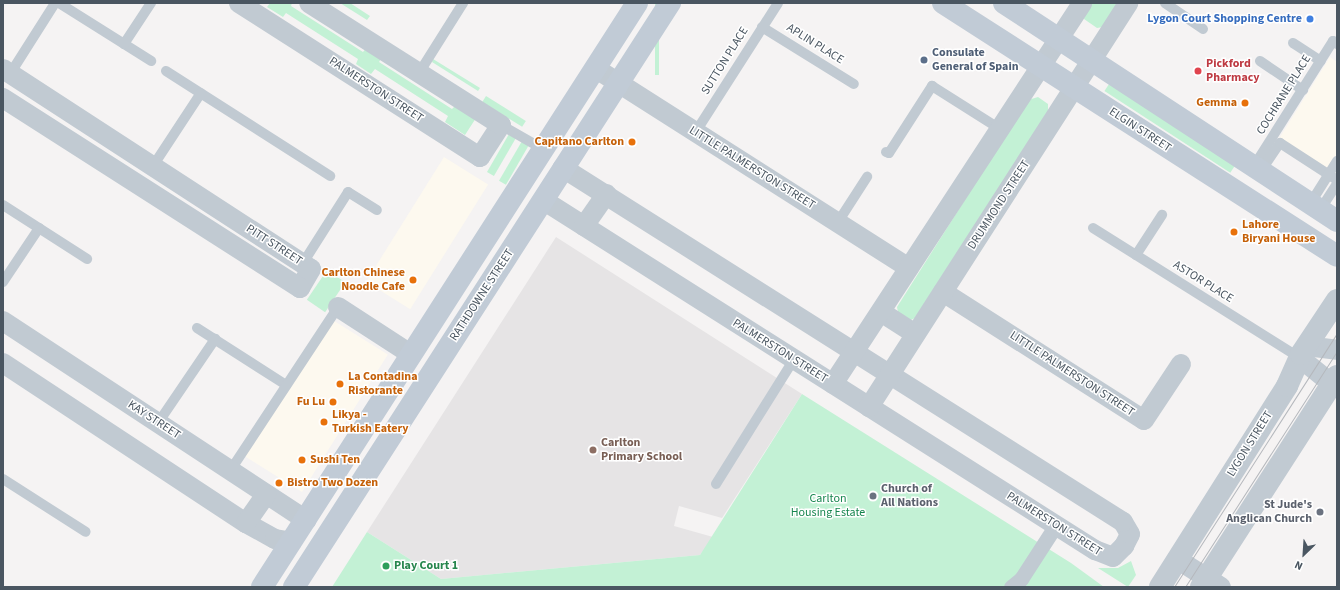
<!DOCTYPE html>
<style>
body{margin:0}
#map{position:relative;width:1340px;height:590px;overflow:hidden;background:#f5f3f3;font-family:"Source Sans 3",sans-serif}
div>[style]{position:absolute}
.commercial>*{inset:0;background:#fdf9ef;transform-origin:0 0}
.education>*{inset:0;background:#e6e4e5}
.green>*{inset:0;background:#c3f1d5;transform-origin:0 0}
.service>*{height:10px;margin:-5px;padding:0 5px;transform-origin:5px;border-radius:5px;background:#c1cad2}
.pedestrian>*{height:15px;margin:-7.5px;padding:0 7.5px;transform-origin:7.5px;border-radius:7.5px;background:#c1cad2}
.minor>*{height:20px;margin:-10px;padding:0 10px;transform-origin:10px;border-radius:10px;background:#c1cad2}
.tertiary>*{height:22px;margin:-11px;padding:0 11px;transform-origin:11px;border-radius:11px;background:#c1cad2}
.secondary>*{height:22px;margin:-11px;padding:0 11px;transform-origin:11px;border-radius:11px;background:#c1cbd6}
.tram>*{height:1px;margin:-0.5px;padding:0 0.5px;transform-origin:0.5px;border-radius:0.5px;background:#b5b8bd}
.dots>*{width:11px;height:11px;translate:-50% -50%;box-sizing:border-box;border:2px solid #fff;border-radius:50%}
span{translate:-50% -50%;white-space:nowrap;text-align:center;line-height:1.15;-webkit-text-stroke:3px #fff;paint-order:stroke}
.shop-label{font-size:12px;color:#366cbe;font-weight:700}
.right{translate:-100% -50%;text-align:right}
.street-label{font-size:12px;color:#4a5661}
.service-label{font-size:12px;color:#4e5e75;font-weight:700}
.left{translate:0 -50%;text-align:left}
.health-label{font-size:12px;color:#be3a42;font-weight:700}
.food-label{font-size:12px;color:#c56008;font-weight:700}
.education-label{font-size:12px;color:#785e54;font-weight:700}
.worship-label{font-size:12px;color:#5b616d;font-weight:700}
.park-label{font-size:12px;color:#17864f}
.leisure-label{font-size:12px;color:#27864d;font-weight:700}
.frame{position:absolute;inset:0;border:4px solid #4a5661;pointer-events:none}
.north{position:absolute;left:1284px;top:534px;width:40px;height:40px;-webkit-text-stroke:3px #fff;paint-order:stroke;rotate:205deg;font-size:11px;font-weight:700;line-height:16px;text-align:center;color:#4a5661}
.north::after{content:'';display:block;margin:auto;width:14px;height:18px;background:#4a5661;clip-path:polygon(50% 0,100% 100%,50% 72%,0 100%)}
</style>
<div id="map">
<div class="commercial">
<div style="clip-path:polygon(1330px 57px,1337px 62px,1337px 185px,1275px 145px)"></div>
<div style="left:444px;top:157px;width:52px;height:147px;rotate:32deg"></div>
<div style="left:331px;top:319px;width:67px;height:162px;rotate:32deg"></div>
</div>
<div class="education">
<div style="clip-path:polygon(556px 237px,802px 394px,722px 518px,679px 506px,674px 526px,713px 537px,700px 555px,441px 579px,367px 532px)"></div>
</div>
<div class="green">
<div style="clip-path:polygon(270px 3px,292px 3px,291px 6px,363px 52px,367px 47px,382px 57px,379px 62px,452px 109px,456px 105px,476px 118px,465px 135px,445px 122px,448px 116px,375px 69px,371px 74px,356px 64px,358px 59px,286px 13px,283px 17px,267px 7px)"></div>
<div style="clip-path:polygon(340px 3px,350px 3px,370px 16px,367px 20px)"></div>
<div style="left:655px;top:3px;width:4px;height:72px"></div>
<div style="clip-path:polygon(1090px 3px,1118px 3px,1103px 27px,1097px 28px,1084px 19px,1085px 12px)"></div>
<div style="clip-path:polygon(433px 59px,480px 88px,478px 91px,432px 62px)"></div>
<div style="left:1111px;top:81px;width:150px;height:12px;rotate:33deg"></div>
<div style="left:486px;top:96px;width:47px;height:7px;rotate:32deg"></div>
<div style="clip-path:polygon(1038px 97px,1048px 104px,1048px 111px,915px 318px,911px 320px,898px 312px,897px 307px,1028px 100px)"></div>
<div style="left:509px;top:134px;width:8px;height:44px;rotate:30deg"></div>
<div style="left:522px;top:141px;width:8px;height:46px;rotate:30deg"></div>
<div style="left:327px;top:270px;width:22px;height:36px;rotate:34deg"></div>
<div style="clip-path:polygon(802px 394px,1071px 563px,1104px 587px,332px 587px,367px 532px,441px 579px,700px 555px)"></div>
<div style="clip-path:polygon(1131px 561px,1136px 575px,1128px 587px,1098px 568px,1118px 568px)"></div>
</div>
<div class="service">
<div style="left:59px;top:3px;width:109px;rotate:32.2deg"></div>
<div style="left:1165px;top:3px;width:46px;rotate:34.4deg"></div>
<div style="left:762px;top:27px;width:108px;rotate:31.8deg"></div>
<div style="left:1293px;top:43px;width:33px;rotate:33deg"></div>
<div style="left:124px;top:44px;width:49px;rotate:-56.6deg"></div>
<div style="left:1260px;top:61px;width:52px;rotate:34deg"></div>
<div style="left:166px;top:71px;width:195px;rotate:32.6deg"></div>
<div style="left:419px;top:73px;width:83px;rotate:-57.8deg"></div>
<div style="left:10px;top:74px;width:84px;rotate:-57.6deg"></div>
<div style="left:501px;top:125px;width:48px;rotate:29.7deg"></div>
<div style="left:695px;top:133px;width:154px;rotate:-57.4deg"></div>
<div style="left:886px;top:152px;width:3px;rotate:18deg"></div>
<div style="left:889px;top:153px;width:80px;rotate:-57.3deg"></div>
<div style="left:932px;top:86px;width:80px;rotate:32.3deg"></div>
<div style="left:153px;top:166px;width:87px;rotate:-56.7deg"></div>
<div style="left:1254px;top:166px;width:148px;rotate:-57.7deg"></div>
<div style="left:1333px;top:41px;width:5px;rotate:37deg"></div>
<div style="left:1261px;top:171px;width:34px;rotate:-56deg"></div>
<div style="left:1280px;top:143px;width:68px;rotate:33deg"></div>
<div style="left:1310px;top:204px;width:51px;rotate:-57.9deg"></div>
<div style="left:3px;top:205px;width:100px;rotate:32.7deg"></div>
<div style="left:1320px;top:210px;width:31px;rotate:-57deg"></div>
<div style="left:838px;top:222px;width:54px;rotate:-57.2deg"></div>
<div style="left:1093px;top:228px;width:244px;rotate:32.1deg"></div>
<div style="left:1136px;top:255px;width:48px;rotate:-57deg"></div>
<div style="left:303px;top:263px;width:84px;rotate:-57.6deg"></div>
<div style="left:348px;top:192px;width:34px;rotate:32deg"></div>
<div style="left:3px;top:282px;width:65px;rotate:-56.3deg"></div>
<div style="left:197px;top:328px;width:106px;rotate:32.6deg"></div>
<div style="left:158px;top:423px;width:102px;rotate:-55.8deg"></div>
<div style="left:230px;top:471px;width:196px;rotate:-56.6deg"></div>
<div style="left:3px;top:479px;width:98px;rotate:32.6deg"></div>
<div style="left:716px;top:484px;width:147px;rotate:-58deg"></div>
</div>
<div class="pedestrian">
<div style="left:1011px;top:587px;width:13px;rotate:-39deg"></div>
<div style="left:1021px;top:579px;width:64px;rotate:-57.1deg"></div>
</div>
<div class="minor">
<div style="left:239px;top:3px;width:286px;rotate:32.6deg"></div>
<div style="left:480px;top:157px;width:38px;rotate:-57deg"></div>
<div style="left:501px;top:125px;width:227px;rotate:-147.6deg"></div>
<div style="left:595px;top:68px;width:372px;rotate:32.5deg"></div>
<div style="left:3px;top:69px;width:367px;rotate:33deg"></div>
<div style="left:311px;top:269px;width:22px;rotate:120deg"></div>
<div style="left:300px;top:288px;width:353px;rotate:-147.4deg"></div>
<div style="left:543px;top:200px;width:654px;rotate:32.38deg"></div>
<div style="left:1095px;top:550px;width:19px;rotate:21deg"></div>
<div style="left:1113px;top:557px;width:16px;rotate:-45deg"></div>
<div style="left:1124px;top:546px;width:13px;rotate:-63deg"></div>
<div style="left:1130px;top:534px;width:14px;rotate:-120deg"></div>
<div style="left:1123px;top:522px;width:663px;rotate:-147.7deg"></div>
<div style="left:584px;top:226px;width:39px;rotate:-55deg"></div>
<div style="left:943px;top:292px;width:238px;rotate:32.5deg"></div>
<div style="left:1144px;top:420px;width:67px;rotate:-56.5deg"></div>
<div style="left:338px;top:307px;width:88px;rotate:33deg"></div>
<div style="left:881px;top:312px;width:40px;rotate:32.9deg"></div>
<div style="left:3px;top:321px;width:363px;rotate:33.3deg"></div>
<div style="left:1306px;top:346px;width:31px;rotate:7deg"></div>
<div style="left:1300px;top:358px;width:48px;rotate:39deg"></div>
<div style="left:3px;top:363px;width:291px;rotate:33.4deg"></div>
<div style="left:246px;top:523px;width:33px;rotate:29deg"></div>
<div style="left:275px;top:539px;width:17px;rotate:10deg"></div>
<div style="left:833px;top:384px;width:455px;rotate:-56.8deg"></div>
<div style="left:869px;top:407px;width:480px;rotate:-57.3deg"></div>
<div style="left:246px;top:523px;width:35px;rotate:-55deg"></div>
<div style="left:1177px;top:559px;width:52px;rotate:32.5deg"></div>
</div>
<div class="tertiary">
<div style="left:1160px;top:587px;width:238px;rotate:-57.7deg"></div>
<div style="left:1287px;top:386px;width:35px;rotate:-66deg"></div>
<div style="left:1301px;top:354px;width:65px;rotate:-56.3deg"></div>
<div style="left:1201px;top:587px;width:251px;rotate:-57.2deg"></div>
</div>
<div class="secondary">
<div style="left:943px;top:3px;width:468px;rotate:32.7deg"></div>
<div style="left:1004px;top:3px;width:398px;rotate:33.2deg"></div>
<div style="left:262px;top:587px;width:694px;rotate:-57.29deg"></div>
<div style="left:294px;top:587px;width:695px;rotate:-57.23deg"></div>
</div>
<div class="tram">
<div style="left:1174px;top:587px;width:302px;rotate:-57.3deg"></div>
<div style="left:1185px;top:587px;width:281px;rotate:-57.2deg"></div>
</div>
<div class="dots">
<div style="left:1310px;top:19px;background:#3f7fe0"></div>
<div style="left:924px;top:60px;background:#5c6f8a"></div>
<div style="left:1198px;top:71px;background:#e0444e"></div>
<div style="left:1245px;top:103px;background:#e8710a"></div>
<div style="left:632px;top:142px;background:#e8710a"></div>
<div style="left:1234px;top:232px;background:#e8710a"></div>
<div style="left:413px;top:280px;background:#e8710a"></div>
<div style="left:340px;top:384px;background:#e8710a"></div>
<div style="left:333px;top:402px;background:#e8710a"></div>
<div style="left:324px;top:422px;background:#e8710a"></div>
<div style="left:593px;top:450px;background:#8d6e63"></div>
<div style="left:302px;top:460px;background:#e8710a"></div>
<div style="left:279px;top:483px;background:#e8710a"></div>
<div style="left:873px;top:496px;background:#6b7280"></div>
<div style="left:1320px;top:512px;background:#6b7280"></div>
<div style="left:386px;top:566px;background:#2e9e5b"></div>
</div>
<div class="shop-label">
<span class="right" style="left:1302px;top:19px">Lygon Court Shopping Centre</span>
</div>
<div class="street-label">
<span style="left:815px;top:44px;rotate:32deg">APLIN PLACE</span>
<span style="left:725px;top:61px;rotate:-58deg">SUTTON PLACE</span>
<span style="left:376px;top:90px;rotate:33deg">PALMERSTON STREET</span>
<span style="left:1284px;top:95px;rotate:-58deg">COCHRANE PLACE</span>
<span style="left:1140px;top:130px;rotate:33deg">ELGIN STREET</span>
<span style="left:752px;top:168px;rotate:32deg">LITTLE PALMERSTON STREET</span>
<span style="left:999px;top:205px;rotate:-57deg">DRUMMOND STREET</span>
<span style="left:274px;top:245px;rotate:33deg">PITT STREET</span>
<span style="left:1203px;top:282px;rotate:32deg">ASTOR PLACE</span>
<span style="left:482px;top:295px;rotate:-57deg">RATHDOWNE STREET</span>
<span style="left:780px;top:351px;rotate:32deg">PALMERSTON STREET</span>
<span style="left:1072px;top:374px;rotate:33deg">LITTLE PALMERSTON STREET</span>
<span style="left:154px;top:420px;rotate:33deg">KAY STREET</span>
<span style="left:1250px;top:444px;rotate:-58deg">LYGON STREET</span>
<span style="left:1054px;top:524px;rotate:32deg">PALMERSTON STREET</span>
</div>
<div class="service-label">
<span class="left" style="left:932px;top:60px">Consulate<br>General of Spain</span>
</div>
<div class="health-label">
<span class="left" style="left:1206px;top:71px">Pickford<br>Pharmacy</span>
</div>
<div class="food-label">
<span class="right" style="left:1237px;top:103px">Gemma</span>
<span class="right" style="left:624px;top:142px">Capitano Carlton</span>
<span class="left" style="left:1242px;top:232px">Lahore<br>Biryani House</span>
<span class="right" style="left:405px;top:280px">Carlton Chinese<br>Noodle Cafe</span>
<span class="left" style="left:348px;top:384px">La Contadina<br>Ristorante</span>
<span class="right" style="left:325px;top:402px">Fu Lu</span>
<span class="left" style="left:332px;top:422px">Likya -<br>Turkish Eatery</span>
<span class="left" style="left:310px;top:460px">Sushi Ten</span>
<span class="left" style="left:287px;top:483px">Bistro Two Dozen</span>
</div>
<div class="education-label">
<span class="left" style="left:601px;top:450px">Carlton<br>Primary School</span>
</div>
<div class="worship-label">
<span class="left" style="left:881px;top:496px">Church of<br>All Nations</span>
<span class="right" style="left:1312px;top:512px">St Jude's<br>Anglican Church</span>
</div>
<div class="park-label">
<span style="left:828px;top:506px">Carlton<br>Housing Estate</span>
</div>
<div class="leisure-label">
<span class="left" style="left:394px;top:566px">Play Court 1</span>
</div>
<div class="frame"></div>
<div class="north">N</div>
</div>
